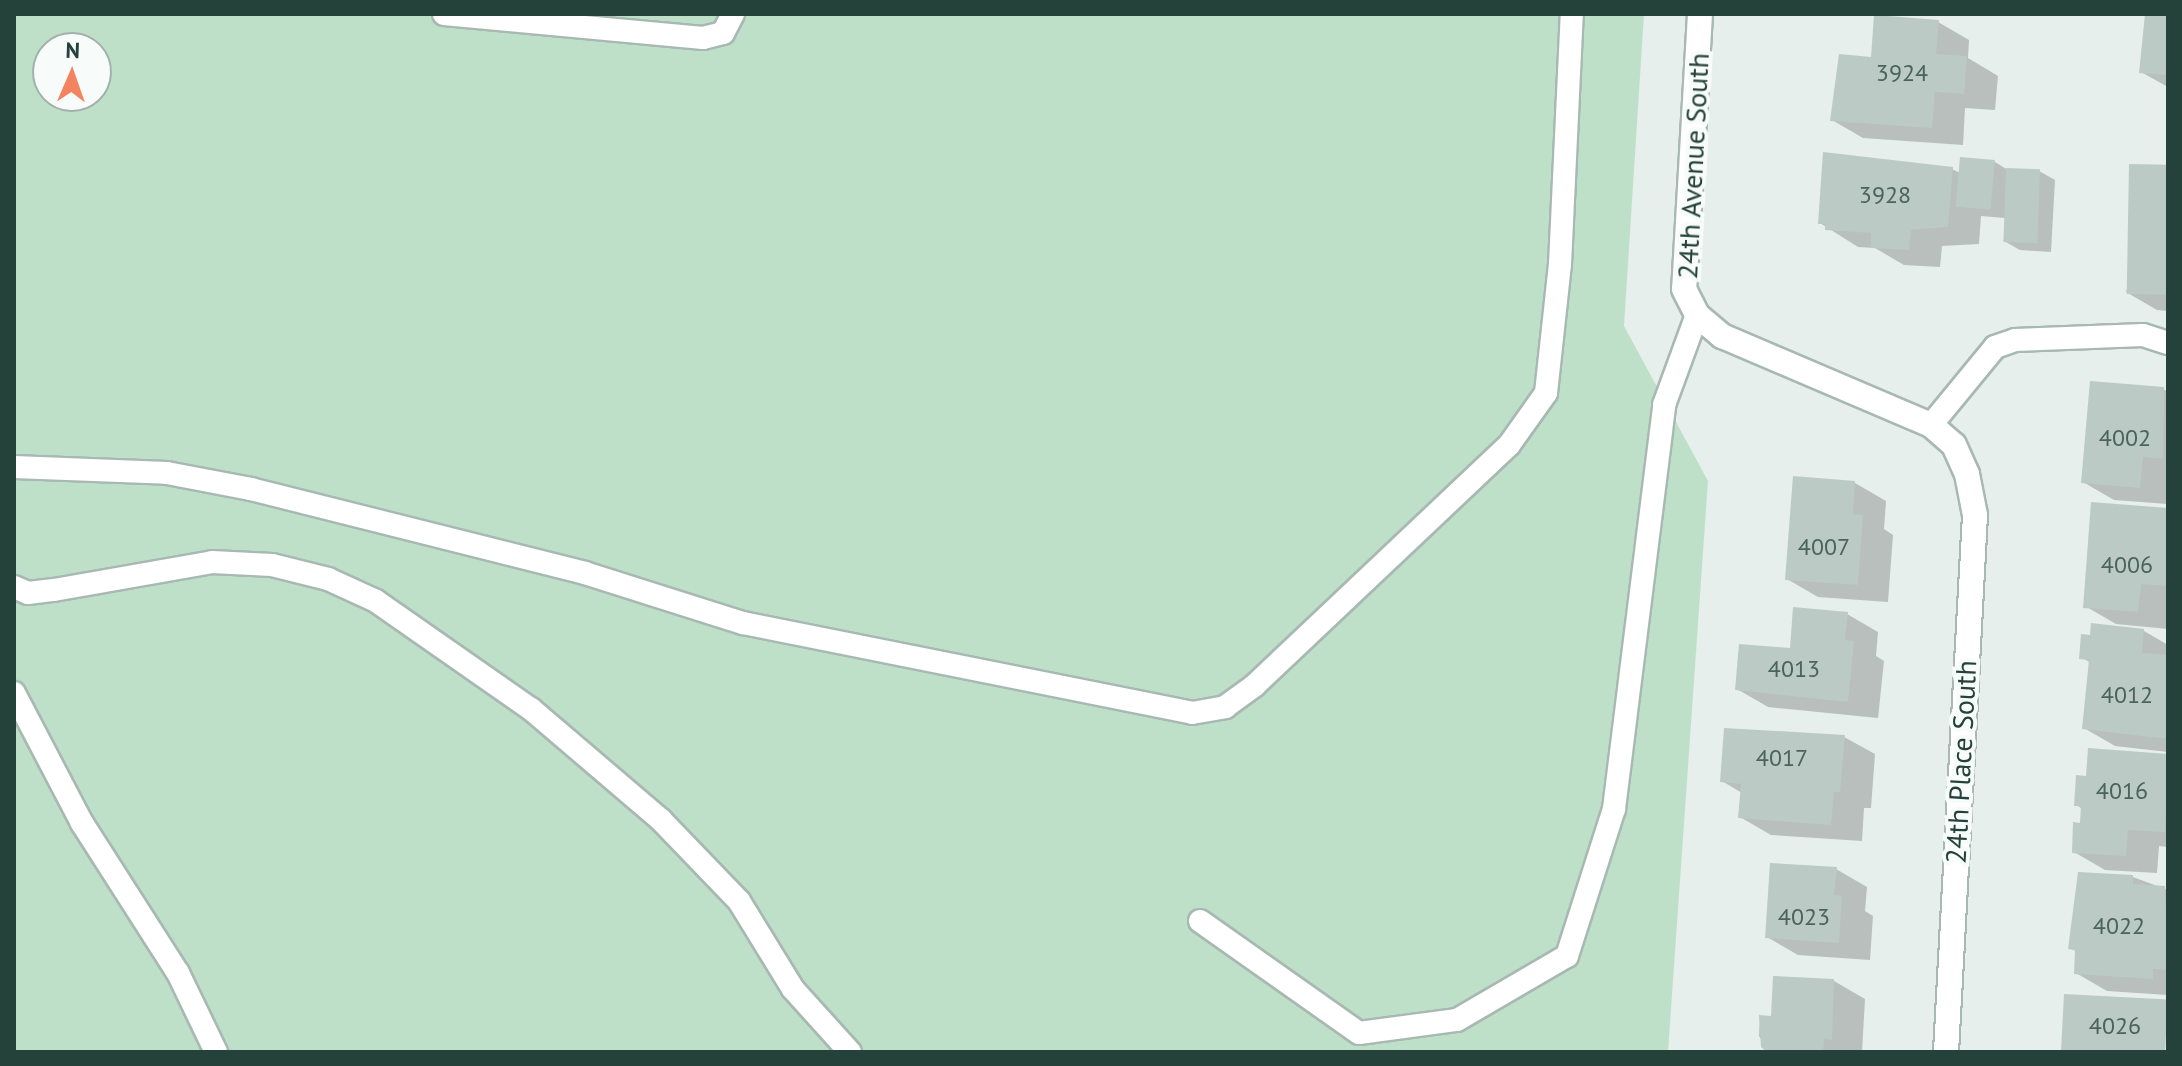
<!DOCTYPE html>
<style>
body{margin:0}
#map{position:relative;width:2182px;height:1066px;overflow:hidden;background:#e6efeb;font-family:"PT Sans",sans-serif}
div>[style]{position:absolute}
.green>*{inset:0;background:#bfe0c8}
.shadow>*{inset:0;background:#0003}
.building>*{inset:0;background:#bbcac4;transform-origin:0 0}
.roads{filter:drop-shadow(2px 0 #a8b8b2) drop-shadow(-2px 0 #a8b8b2) drop-shadow(0 2px #a8b8b2) drop-shadow(0 -2px #a8b8b2)}
.service>*{height:22px;margin:-11px;padding:0 11px;transform-origin:11px;border-radius:11px;background:#fff}
.minor>*{height:24px;margin:-12px;padding:0 12px;transform-origin:12px;border-radius:12px;background:#fff}
span{translate:-50% -50%;white-space:nowrap;text-align:center;line-height:1.15;-webkit-text-stroke:8px #f7fbf9;paint-order:stroke}
.number-label{font-size:24px;color:#4a645c}
.number-label span{-webkit-text-stroke-width:0}
.street-label{font-size:28px;color:#24423a}
.frame{position:absolute;inset:0;border:16px solid #24423a;pointer-events:none}
.north{position:absolute;left:32px;top:32px;width:80px;height:80px;box-sizing:border-box;background:#f7fbf9;border:2px solid #a3b1ad;border-radius:50%;rotate:2deg;font-size:22px;font-weight:700;line-height:32px;text-align:center;color:#24423a}
.north::after{content:'';display:block;margin:auto;width:28px;height:36px;background:#f4845f;clip-path:polygon(50% 0,100% 100%,50% 72%,0 100%)}
</style>
<div id="map">
<div class="green">
<div style="clip-path:polygon(evenodd,14px 14px,1644px 14px,1624px 326px,1708px 481px,1668px 1052px,14px 1052px,14px 14px,48px 48px,96px 48px,96px 96px,48px 96px,48px 48px)"></div>
</div>
<div class="shadow">
<div style="clip-path:polygon(2147px 14px,2168px 14px,2168px 87px,2141px 72px)"></div>
<div style="clip-path:polygon(1938px 22px,1969px 40px,1968px 58px,1998px 76px,1995px 110px,1965px 108px,1963px 145px,1863px 138px,1832px 120px,1873px 59px)"></div>
<div style="clip-path:polygon(1995px 162px,2008px 170px,2039px 171px,2055px 180px,2051px 252px,2020px 250px,2004px 241px,2005px 218px,1981px 216px,1979px 244px,1942px 246px,1940px 267px,1904px 265px,1875px 248px,1858px 247px,1820px 223px,1952px 169px,1960px 173px)"></div>
<div style="clip-path:polygon(2168px 167px,2168px 311px,2157px 310px,2126px 292px)"></div>
<div style="clip-path:polygon(2163px 389px,2168px 392px,2168px 504px,2114px 500px,2083px 482px)"></div>
<div style="clip-path:polygon(1855px 483px,1886px 501px,1884px 529px,1893px 535px,1888px 602px,1818px 597px,1787px 579px)"></div>
<div style="clip-path:polygon(2168px 510px,2168px 629px,2116px 624px,2085px 606px)"></div>
<div style="clip-path:polygon(1847px 614px,1878px 632px,1876px 656px,1884px 661px,1878px 718px,1768px 707px,1737px 689px)"></div>
<div style="clip-path:polygon(2144px 631px,2168px 645px,2168px 752px,2115px 746px,2084px 728px,2091px 663px,2081px 657px)"></div>
<div style="clip-path:polygon(1844px 737px,1875px 754px,1871px 808px,1864px 808px,1862px 841px,1771px 835px,1740px 817px,1742px 793px,1722px 781px)"></div>
<div style="clip-path:polygon(2090px 751px,2168px 756px,2168px 847px,2159px 846px,2157px 873px,2105px 870px,2074px 852px,2083px 809px,2076px 805px,2088px 778px)"></div>
<div style="clip-path:polygon(1836px 869px,1867px 887px,1865px 911px,1873px 916px,1870px 960px,1798px 955px,1767px 937px)"></div>
<div style="clip-path:polygon(2133px 877px,2168px 890px,2168px 995px,2107px 991px,2076px 973px,2077px 952px,2070px 948px)"></div>
<div style="clip-path:polygon(1834px 981px,1865px 999px,1862px 1052px,1769px 1052px,1759px 1036px,1760px 1017px,1773px 1018px)"></div>
</div>
<div class="building">
<div style="clip-path:polygon(2145px 14px,2168px 14px,2168px 75px,2139px 73px)"></div>
<div style="clip-path:polygon(1874px 15px,1939px 20px,1936px 54px,1967px 56px,1964px 94px,1935px 92px,1932px 128px,1830px 121px,1839px 54px,1871px 57px)"></div>
<div style="clip-path:polygon(1823px 152px,1953px 167px,1948px 227px,1911px 230px,1909px 250px,1871px 248px,1871px 233px,1825px 230px,1825px 224px,1818px 224px)"></div>
<div style="left:1960px;top:157px;width:35px;height:50px;rotate:5deg"></div>
<div style="left:2129px;top:164px;width:39px;height:130px;rotate:1deg"></div>
<div style="left:2006px;top:168px;width:34px;height:74px;rotate:2deg"></div>
<div style="clip-path:polygon(2090px 381px,2164px 387px,2163px 459px,2143px 457px,2140px 488px,2081px 483px)"></div>
<div style="clip-path:polygon(1793px 476px,1855px 481px,1853px 514px,1863px 515px,1858px 585px,1785px 580px)"></div>
<div style="clip-path:polygon(2091px 502px,2168px 508px,2168px 586px,2141px 584px,2138px 612px,2083px 608px)"></div>
<div style="clip-path:polygon(1793px 607px,1848px 612px,1845px 640px,1854px 641px,1848px 702px,1735px 690px,1739px 644px,1790px 648px)"></div>
<div style="clip-path:polygon(2091px 623px,2144px 629px,2142px 653px,2168px 655px,2168px 739px,2082px 729px,2089px 660px,2079px 659px,2081px 634px,2090px 635px)"></div>
<div style="clip-path:polygon(1724px 728px,1845px 735px,1840px 792px,1834px 792px,1831px 825px,1738px 818px,1741px 784px,1720px 782px)"></div>
<div style="clip-path:polygon(2088px 748px,2168px 754px,2165px 832px,2128px 830px,2126px 856px,2072px 853px,2073px 822px,2080px 823px,2081px 806px,2074px 806px,2076px 775px,2086px 776px)"></div>
<div style="clip-path:polygon(1770px 863px,1837px 867px,1834px 895px,1842px 896px,1839px 943px,1765px 938px)"></div>
<div style="clip-path:polygon(2078px 872px,2133px 875px,2133px 884px,2165px 886px,2168px 970px,2153px 969px,2153px 979px,2074px 974px,2075px 950px,2068px 949px)"></div>
<div style="clip-path:polygon(1773px 976px,1834px 979px,1832px 1040px,1824px 1039px,1823px 1052px,1767px 1052px,1761px 1047px,1759px 1015px,1771px 1016px)"></div>
<div style="left:2064px;top:994px;width:104px;height:58px;rotate:3deg"></div>
</div>
<div class="roads">
<div class="service">
<div style="left:444px;top:14px;width:260px;rotate:5.3deg"></div>
<div style="left:703px;top:38px;width:21px;rotate:-14deg"></div>
<div style="left:723px;top:33px;width:21px;rotate:-62deg"></div>
<div style="left:1931px;top:425px;width:101px;rotate:-50.6deg"></div>
<div style="left:1995px;top:347px;width:21px;rotate:-19deg"></div>
<div style="left:2015px;top:340px;width:128px;rotate:-2.2deg"></div>
<div style="left:2143px;top:335px;width:26px;rotate:18deg"></div>
<div style="left:14px;top:467px;width:153px;rotate:2.2deg"></div>
<div style="left:167px;top:473px;width:86px;rotate:10.8deg"></div>
<div style="left:251px;top:489px;width:344px;rotate:14.1deg"></div>
<div style="left:585px;top:573px;width:166px;rotate:17.6deg"></div>
<div style="left:743px;top:623px;width:458px;rotate:11.3deg"></div>
<div style="left:1192px;top:713px;width:34px;rotate:-10deg"></div>
<div style="left:1225px;top:707px;width:37px;rotate:-36deg"></div>
<div style="left:1255px;top:685px;width:349px;rotate:-43.4deg"></div>
<div style="left:1509px;top:445px;width:64px;rotate:-54.6deg"></div>
<div style="left:1546px;top:393px;width:130px;rotate:-83.8deg"></div>
<div style="left:1560px;top:264px;width:250px;rotate:-87.3deg"></div>
<div style="left:14px;top:587px;width:15px;rotate:23deg"></div>
<div style="left:28px;top:593px;width:26px;rotate:-7deg"></div>
<div style="left:54px;top:590px;width:160px;rotate:-10deg"></div>
<div style="left:212px;top:562px;width:60px;rotate:2.9deg"></div>
<div style="left:272px;top:565px;width:58px;rotate:14deg"></div>
<div style="left:328px;top:579px;width:53px;rotate:24.6deg"></div>
<div style="left:376px;top:601px;width:189px;rotate:34.9deg"></div>
<div style="left:531px;top:709px;width:171px;rotate:40.5deg"></div>
<div style="left:661px;top:820px;width:112px;rotate:46.1deg"></div>
<div style="left:739px;top:901px;width:103px;rotate:58.5deg"></div>
<div style="left:793px;top:989px;width:85px;rotate:47.9deg"></div>
<div style="left:14px;top:693px;width:147px;rotate:62.4deg"></div>
<div style="left:82px;top:823px;width:178px;rotate:57.4deg"></div>
<div style="left:178px;top:973px;width:88px;rotate:64.3deg"></div>
<div style="left:1200px;top:921px;width:194px;rotate:35.2deg"></div>
<div style="left:1359px;top:1033px;width:99px;rotate:-7.6deg"></div>
<div style="left:1457px;top:1020px;width:127px;rotate:-30.2deg"></div>
<div style="left:1567px;top:956px;width:154px;rotate:-72.3deg"></div>
<div style="left:1614px;top:809px;width:407px;rotate:-82.9deg"></div>
<div style="left:1664px;top:405px;width:96px;rotate:-69.9deg"></div>
</div>
<div class="minor">
<div style="left:1700px;top:14px;width:275px;rotate:93.3deg"></div>
<div style="left:1684px;top:289px;width:29px;rotate:63deg"></div>
<div style="left:1697px;top:315px;width:33px;rotate:40deg"></div>
<div style="left:1722px;top:336px;width:227px;rotate:23.1deg"></div>
<div style="left:1931px;top:425px;width:30px;rotate:41deg"></div>
<div style="left:1954px;top:445px;width:32px;rotate:66deg"></div>
<div style="left:1967px;top:474px;width:42px;rotate:79deg"></div>
<div style="left:1975px;top:515px;width:538px;rotate:93.09deg"></div>
</div>
</div>
<div class="number-label">
<span style="left:1902px;top:73px">3924</span>
<span style="left:1885px;top:195px">3928</span>
<span style="left:2125px;top:438px">4002</span>
<span style="left:1824px;top:547px">4007</span>
<span style="left:2127px;top:565px">4006</span>
<span style="left:1794px;top:669px">4013</span>
<span style="left:2127px;top:695px">4012</span>
<span style="left:1782px;top:758px">4017</span>
<span style="left:2122px;top:791px">4016</span>
<span style="left:1804px;top:917px">4023</span>
<span style="left:2119px;top:926px">4022</span>
<span style="left:2115px;top:1026px">4026</span>
</div>
<div class="street-label">
<span style="left:1693px;top:166px;rotate:-87deg">24th Avenue South</span>
<span style="left:1961px;top:762px;rotate:-87deg">24th Place South</span>
</div>
<div class="frame"></div>
<div class="north">N</div>
</div>
